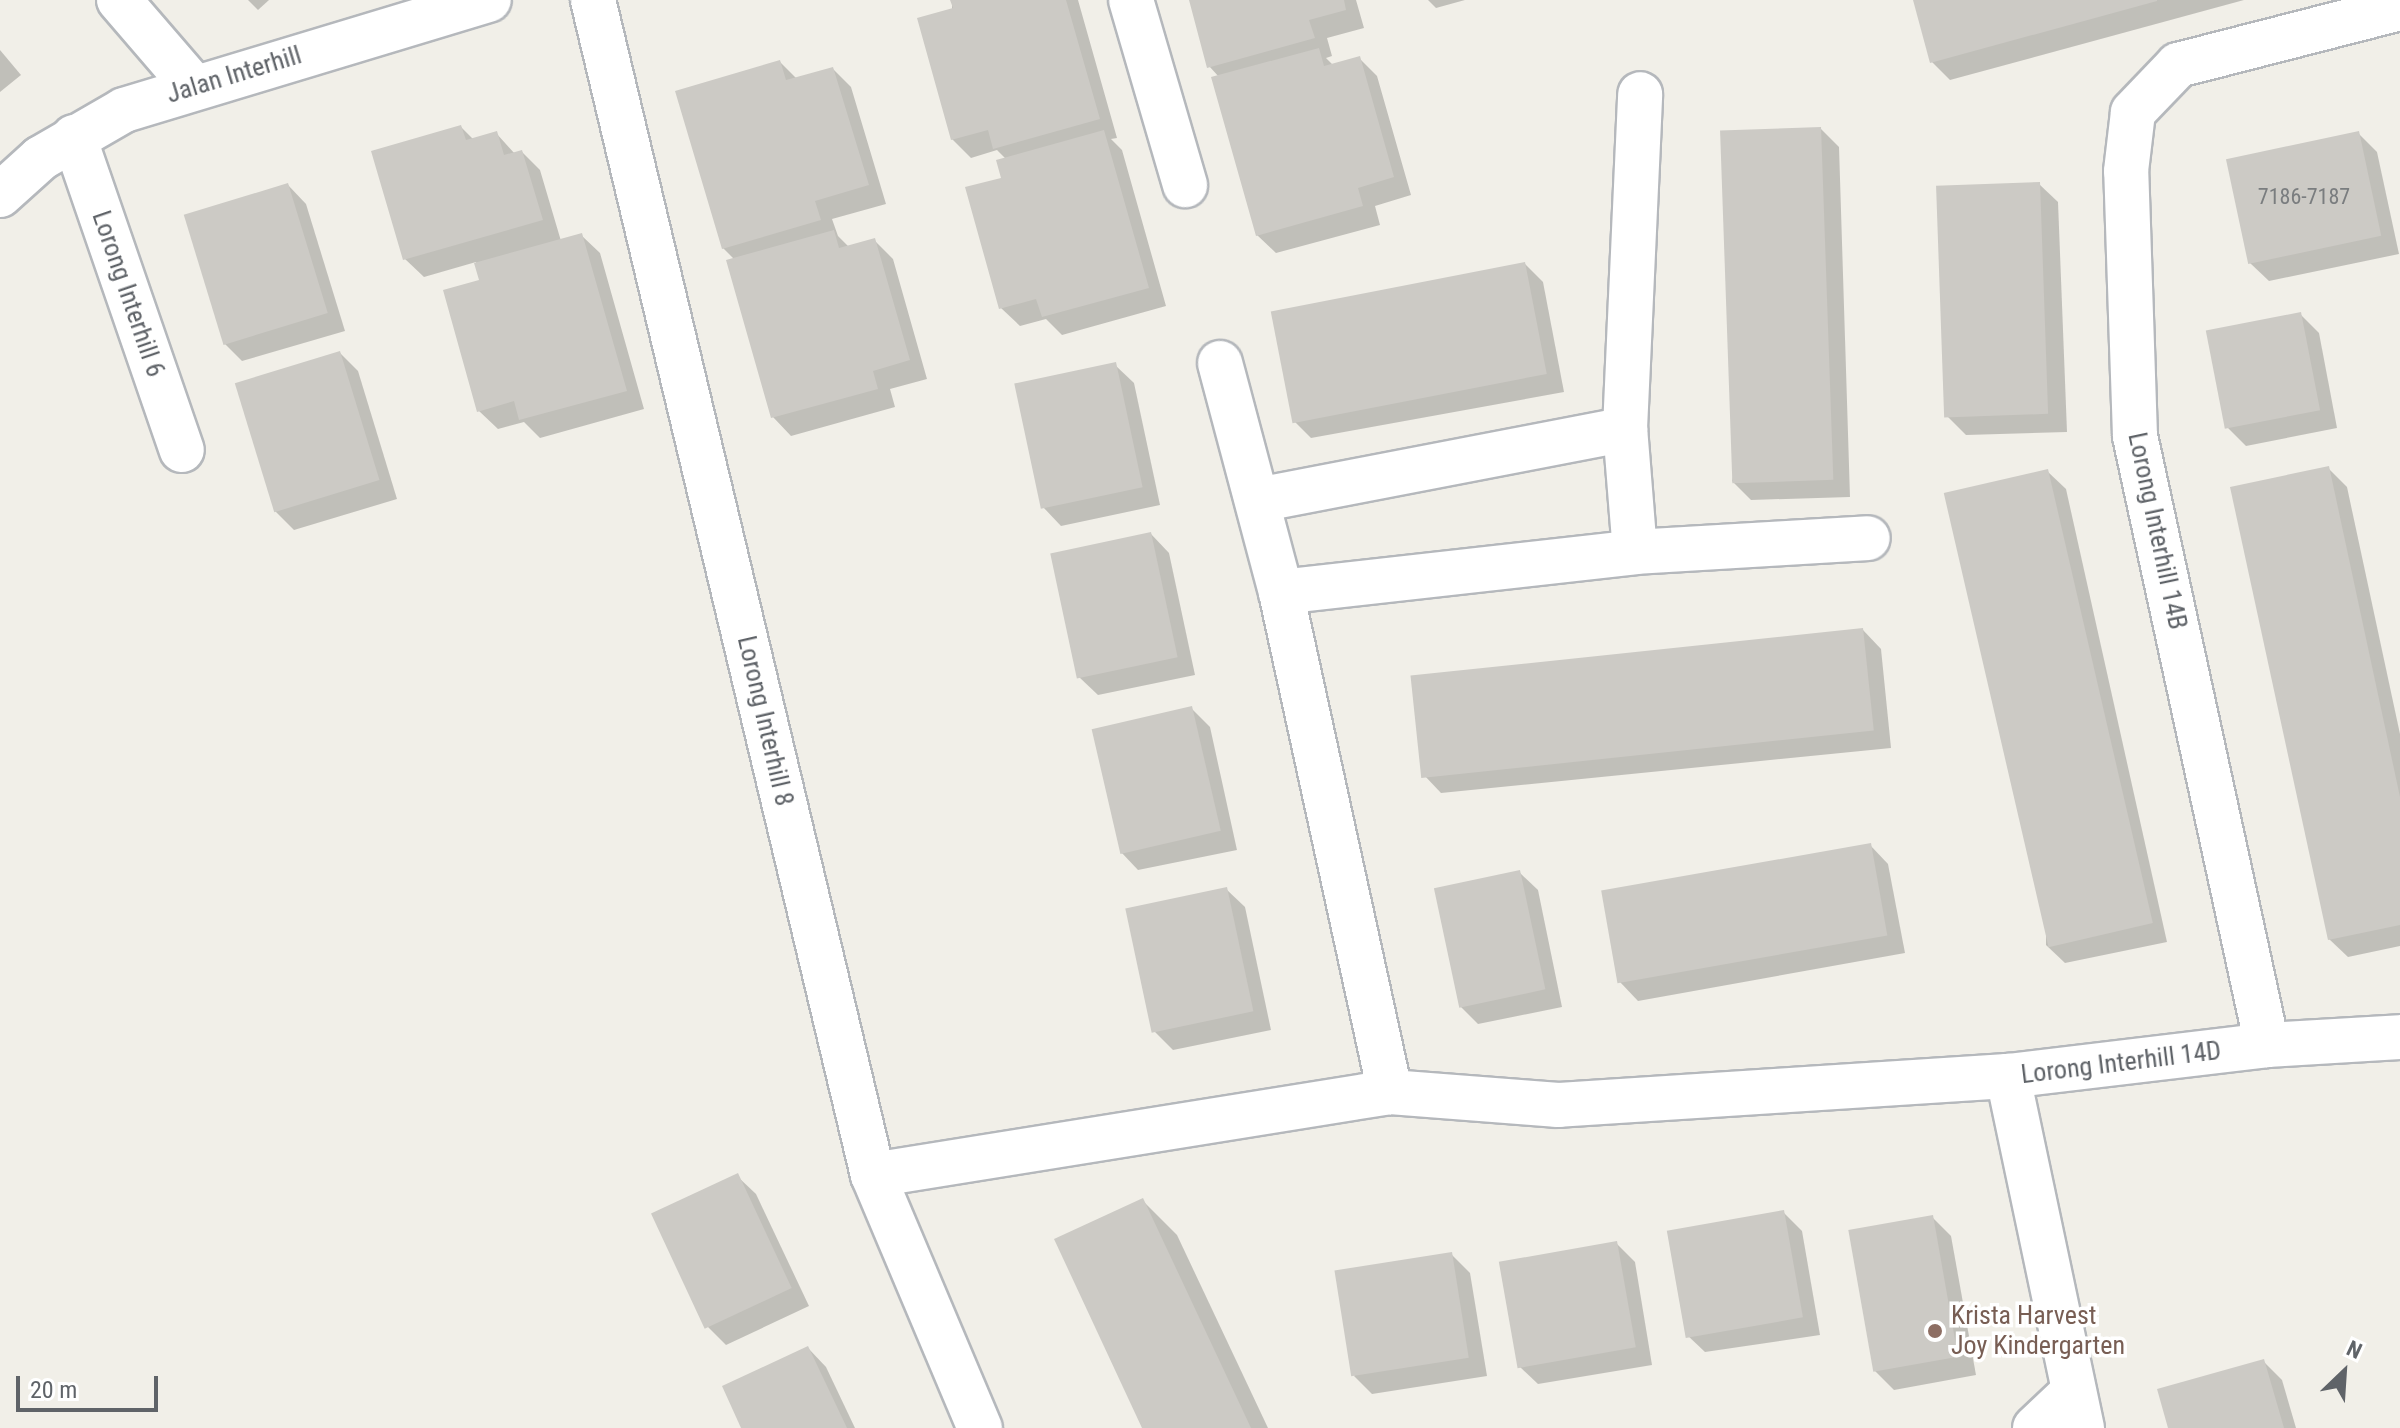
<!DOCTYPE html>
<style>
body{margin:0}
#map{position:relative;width:2400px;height:1428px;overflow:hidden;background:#f1efe8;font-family:"Roboto Condensed",sans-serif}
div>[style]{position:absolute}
.shadow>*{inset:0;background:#0003}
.building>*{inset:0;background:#cccac5;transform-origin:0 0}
.roads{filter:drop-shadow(2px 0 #b5b8bc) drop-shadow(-2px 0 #b5b8bc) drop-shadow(0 2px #b5b8bc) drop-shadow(0 -2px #b5b8bc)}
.minor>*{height:44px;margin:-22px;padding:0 22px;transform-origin:22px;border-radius:22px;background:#fff}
.dots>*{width:22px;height:22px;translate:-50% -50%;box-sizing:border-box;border:4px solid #fff;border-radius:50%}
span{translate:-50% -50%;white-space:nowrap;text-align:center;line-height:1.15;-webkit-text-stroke:7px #fff;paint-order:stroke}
.number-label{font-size:22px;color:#7a7d7f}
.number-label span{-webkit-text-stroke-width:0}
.street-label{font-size:26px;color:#5f6368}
.education-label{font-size:26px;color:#785e54}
.left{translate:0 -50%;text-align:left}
.north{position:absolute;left:2304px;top:1332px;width:80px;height:80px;-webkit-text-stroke:6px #fff;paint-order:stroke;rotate:25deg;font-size:22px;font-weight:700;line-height:32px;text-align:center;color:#5f6368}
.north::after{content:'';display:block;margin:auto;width:28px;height:36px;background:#5f6368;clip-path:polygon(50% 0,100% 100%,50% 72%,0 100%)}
.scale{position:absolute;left:16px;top:1376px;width:142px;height:36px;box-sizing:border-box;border:4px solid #5f6368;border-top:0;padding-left:10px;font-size:24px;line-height:28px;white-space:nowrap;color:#5f6368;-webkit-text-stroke:6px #fff;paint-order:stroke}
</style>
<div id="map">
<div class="shadow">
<div style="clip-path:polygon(248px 0,269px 0,258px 10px)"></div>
<div style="clip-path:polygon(952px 0,1078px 0,1117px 138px,1111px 139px,1122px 150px,1166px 306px,1062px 335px,1046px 319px,1020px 326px,1001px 308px,1006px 159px,997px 150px,971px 158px,952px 139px)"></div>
<div style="clip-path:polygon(1191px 0,1356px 0,1364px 28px,1327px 38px,1332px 56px,1326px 58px,1333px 65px,1359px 58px,1377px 76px,1411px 195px,1375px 206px,1380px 225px,1276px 253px,1257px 235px,1219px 77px,1209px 66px)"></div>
<div style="clip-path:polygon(1428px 0,1465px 0,1436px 8px)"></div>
<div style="clip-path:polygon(1915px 0,2244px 0,1950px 80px,1932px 62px)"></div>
<div style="clip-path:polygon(0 50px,21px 75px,0 92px)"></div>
<div style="clip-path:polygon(780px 62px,797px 79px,833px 69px,851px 87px,886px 204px,832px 219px,838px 236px,849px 247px,874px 240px,893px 259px,927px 379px,890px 389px,895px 407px,791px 436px,773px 417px,735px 260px,723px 248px)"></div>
<div style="clip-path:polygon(461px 127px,474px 140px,496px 133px,515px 154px,522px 152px,540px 170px,561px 241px,581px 235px,600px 253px,644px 409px,540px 438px,524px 422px,498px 429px,479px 411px,481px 282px,476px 262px,424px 277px,405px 259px)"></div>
<div style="clip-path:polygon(1821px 129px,1839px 147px,1850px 497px,1751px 500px,1732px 481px)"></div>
<div style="clip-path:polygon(2359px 134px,2377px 152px,2399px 254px,2269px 281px,2250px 263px)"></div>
<div style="clip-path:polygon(2039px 184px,2058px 202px,2067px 432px,1966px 435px,1948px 417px)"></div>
<div style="clip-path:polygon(288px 185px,306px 204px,345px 331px,242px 361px,224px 343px)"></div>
<div style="clip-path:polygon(1525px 264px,1543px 282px,1564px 392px,1311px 438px,1293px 420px)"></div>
<div style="clip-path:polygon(2300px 314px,2319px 333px,2337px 428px,2246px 446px,2227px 427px)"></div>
<div style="clip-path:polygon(340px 353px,358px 371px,397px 499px,294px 530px,275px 511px)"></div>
<div style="clip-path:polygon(1115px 365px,1134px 383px,1160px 505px,1061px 526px,1043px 507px)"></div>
<div style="clip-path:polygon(2328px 468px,2347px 487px,2400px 734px,2400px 946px,2348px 957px,2329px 939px)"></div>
<div style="clip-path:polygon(2047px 471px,2066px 489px,2167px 942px,2065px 963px,2046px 945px)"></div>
<div style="clip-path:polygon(1151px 534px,1169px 553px,1195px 675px,1098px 695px,1079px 677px)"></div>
<div style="clip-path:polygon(1863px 630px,1881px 649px,1891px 748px,1441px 793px,1423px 774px)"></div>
<div style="clip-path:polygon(1192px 709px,1210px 727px,1237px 850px,1138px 870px,1120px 851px)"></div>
<div style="clip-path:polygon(1870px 845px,1888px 864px,1905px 953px,1638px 1001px,1620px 982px)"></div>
<div style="clip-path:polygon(1519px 872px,1538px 890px,1562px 1007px,1478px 1024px,1460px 1006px)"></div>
<div style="clip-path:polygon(1226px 889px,1245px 907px,1271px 1030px,1173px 1050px,1155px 1032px)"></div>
<div style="clip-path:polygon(737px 1176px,756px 1194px,809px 1306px,726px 1345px,707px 1326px)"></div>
<div style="clip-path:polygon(1143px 1201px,1177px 1235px,1268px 1428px,1145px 1428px)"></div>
<div style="clip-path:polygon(1784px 1213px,1802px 1231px,1820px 1335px,1705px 1352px,1686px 1334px)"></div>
<div style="clip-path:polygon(1932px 1217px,1951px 1236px,1976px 1375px,1894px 1390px,1875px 1371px)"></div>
<div style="clip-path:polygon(1617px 1244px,1635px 1262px,1652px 1365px,1538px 1384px,1519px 1366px)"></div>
<div style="clip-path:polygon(1451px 1254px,1470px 1273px,1487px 1376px,1372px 1394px,1354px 1376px)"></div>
<div style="clip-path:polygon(808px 1348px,826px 1367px,855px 1428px,744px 1428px)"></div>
<div style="clip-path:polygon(2264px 1362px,2282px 1380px,2296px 1428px,2170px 1428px)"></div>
</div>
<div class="building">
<div style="clip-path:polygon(950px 0,1066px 0,1100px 119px,993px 149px,988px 130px,951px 140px,917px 18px,953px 8px)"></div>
<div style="clip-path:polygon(1189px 0,1344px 0,1346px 10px,1309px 20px,1315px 38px,1207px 68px)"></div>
<div style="clip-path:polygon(1913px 0,2157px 0,2157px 1px,1930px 63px)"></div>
<div style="clip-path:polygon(1319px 48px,1324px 66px,1360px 56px,1394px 177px,1358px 188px,1363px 206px,1256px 236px,1211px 77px)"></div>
<div style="clip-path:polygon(780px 60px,786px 80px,833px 67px,869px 185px,815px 201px,821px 220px,722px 249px,675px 91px)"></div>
<div style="clip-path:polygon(461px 125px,466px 140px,497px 131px,504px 155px,522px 150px,543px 220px,403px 260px,371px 151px)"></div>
<div style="left:1821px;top:127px;width:353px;height:101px;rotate:88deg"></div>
<div style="clip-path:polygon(1104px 130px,1149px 288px,1042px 317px,1036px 299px,999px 309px,965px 187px,1001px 178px,996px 160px)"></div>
<div style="left:2359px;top:131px;width:107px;height:136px;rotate:78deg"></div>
<div style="left:2040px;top:182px;width:232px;height:104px;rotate:88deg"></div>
<div style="left:288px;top:183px;width:136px;height:109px;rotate:73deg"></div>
<div style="clip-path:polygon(834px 230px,839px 248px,875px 238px,910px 360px,873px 371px,878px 389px,771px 418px,726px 260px)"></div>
<div style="clip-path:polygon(582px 233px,627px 391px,519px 420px,514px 401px,477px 412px,443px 290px,479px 280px,474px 263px)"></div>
<div style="left:1525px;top:262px;width:114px;height:259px;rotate:79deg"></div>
<div style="left:2301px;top:312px;width:100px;height:97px;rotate:79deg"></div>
<div style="left:340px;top:351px;width:135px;height:110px;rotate:73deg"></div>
<div style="left:1116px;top:362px;width:128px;height:104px;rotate:78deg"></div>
<div style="clip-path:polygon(2329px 466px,2400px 797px,2400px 925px,2328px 940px,2230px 487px)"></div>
<div style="left:2048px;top:469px;width:466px;height:107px;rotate:77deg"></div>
<div style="left:1151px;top:532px;width:128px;height:103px;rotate:78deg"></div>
<div style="left:1863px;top:628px;width:103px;height:455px;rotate:84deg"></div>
<div style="left:1192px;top:706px;width:128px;height:103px;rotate:77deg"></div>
<div style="left:1871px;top:843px;width:94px;height:274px;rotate:80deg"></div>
<div style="left:1520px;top:870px;width:122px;height:88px;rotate:78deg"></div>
<div style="left:1227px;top:887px;width:127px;height:104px;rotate:78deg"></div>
<div style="left:738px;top:1173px;width:127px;height:96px;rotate:65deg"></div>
<div style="clip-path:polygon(1143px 1198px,1251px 1428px,1142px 1428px,1054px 1239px)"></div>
<div style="left:1784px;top:1210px;width:109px;height:119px;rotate:80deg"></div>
<div style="left:1933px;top:1215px;width:144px;height:86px;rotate:80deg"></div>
<div style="left:1617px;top:1241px;width:108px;height:120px;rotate:80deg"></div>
<div style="left:1452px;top:1252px;width:107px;height:119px;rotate:81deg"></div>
<div style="clip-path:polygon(808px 1346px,847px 1428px,741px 1428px,722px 1386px)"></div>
<div style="clip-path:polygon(2264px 1359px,2284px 1428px,2168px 1428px,2157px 1389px)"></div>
</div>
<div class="roads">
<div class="minor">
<div style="left:119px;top:0;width:113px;rotate:49.3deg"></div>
<div style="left:593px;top:0;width:1208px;rotate:76.6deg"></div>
<div style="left:873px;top:1175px;width:275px;rotate:67.1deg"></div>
<div style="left:1131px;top:0;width:193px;rotate:73.7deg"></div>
<div style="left:74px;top:137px;width:331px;rotate:71deg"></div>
<div style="left:0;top:195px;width:55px;rotate:-42.1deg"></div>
<div style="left:41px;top:158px;width:96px;rotate:-30deg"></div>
<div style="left:124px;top:110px;width:381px;rotate:-16.8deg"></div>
<div style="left:1220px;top:363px;width:237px;rotate:75.1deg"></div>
<div style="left:1281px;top:592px;width:512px;rotate:77.7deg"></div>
<div style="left:1258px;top:500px;width:374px;rotate:-10.9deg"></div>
<div style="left:1635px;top:552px;width:123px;rotate:-94.6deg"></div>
<div style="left:1625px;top:429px;width:335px;rotate:-87.4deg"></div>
<div style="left:1281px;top:592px;width:356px;rotate:-6.4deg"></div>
<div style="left:1635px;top:552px;width:233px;rotate:-3.4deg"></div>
<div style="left:2267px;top:1045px;width:623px;rotate:-102.23deg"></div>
<div style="left:2135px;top:436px;width:265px;rotate:-91.9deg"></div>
<div style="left:2126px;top:171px;width:59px;rotate:-83.2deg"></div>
<div style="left:2133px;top:112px;width:65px;rotate:-46.2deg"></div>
<div style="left:2178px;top:65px;width:229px;rotate:-14.4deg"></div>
<div style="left:873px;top:1175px;width:524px;rotate:-9.12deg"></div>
<div style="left:1390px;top:1092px;width:169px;rotate:4.4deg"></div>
<div style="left:1558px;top:1105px;width:451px;rotate:-3.7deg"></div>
<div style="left:2035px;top:1428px;width:51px;rotate:-43.4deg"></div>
<div style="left:2082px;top:1428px;width:360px;rotate:-101.9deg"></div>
<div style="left:2008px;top:1076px;width:261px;rotate:-6.8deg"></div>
<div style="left:2267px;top:1045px;width:133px;rotate:-3.4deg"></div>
</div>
</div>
<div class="dots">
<div style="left:1935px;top:1331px;background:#8d6e63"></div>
</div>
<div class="number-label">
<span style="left:2304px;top:197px">7186-7187</span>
</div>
<div class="street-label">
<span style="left:234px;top:75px;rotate:-17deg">Jalan Interhill</span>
<span style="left:128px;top:294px;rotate:71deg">Lorong Interhill 6</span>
<span style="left:2157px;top:531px;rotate:78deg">Lorong Interhill 14B</span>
<span style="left:765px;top:721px;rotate:77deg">Lorong Interhill 8</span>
<span style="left:2121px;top:1063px;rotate:-7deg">Lorong Interhill 14D</span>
</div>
<div class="education-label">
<span class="left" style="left:1951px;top:1331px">Krista Harvest<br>Joy Kindergarten</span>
</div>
<div class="north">N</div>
<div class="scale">20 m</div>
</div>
